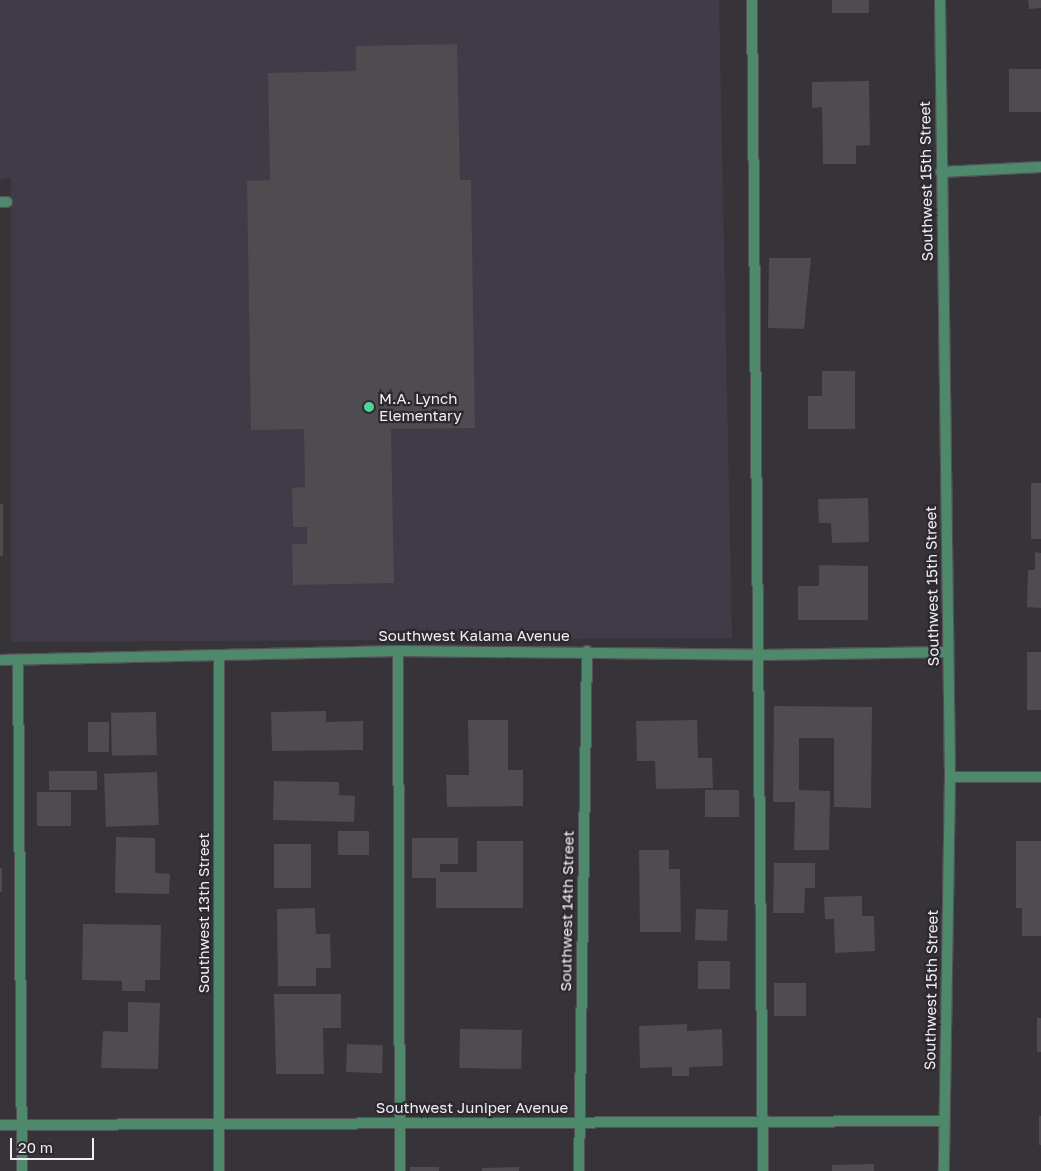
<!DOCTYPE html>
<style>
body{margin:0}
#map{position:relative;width:1041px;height:1171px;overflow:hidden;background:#363339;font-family:"Golos Text",sans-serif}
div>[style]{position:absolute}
.built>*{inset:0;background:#413b47}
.building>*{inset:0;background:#4e4b51;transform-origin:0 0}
.roads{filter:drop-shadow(1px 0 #545157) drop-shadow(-1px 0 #545157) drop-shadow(0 1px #545157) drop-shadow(0 -1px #545157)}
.lane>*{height:10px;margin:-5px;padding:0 5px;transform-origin:5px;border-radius:5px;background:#4f896c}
.street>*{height:10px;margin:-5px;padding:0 5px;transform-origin:5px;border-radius:5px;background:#4f896c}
.dots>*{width:14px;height:14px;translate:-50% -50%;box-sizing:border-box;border:2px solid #2c292f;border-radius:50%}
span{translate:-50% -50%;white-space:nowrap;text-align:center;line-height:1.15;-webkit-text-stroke:4.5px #2c292f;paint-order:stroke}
.street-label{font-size:15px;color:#f0eef2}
.poi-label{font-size:15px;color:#f0eef2}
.left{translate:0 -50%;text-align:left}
.scale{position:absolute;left:10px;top:1138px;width:84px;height:22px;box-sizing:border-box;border:2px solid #f0eef2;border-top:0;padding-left:6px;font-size:15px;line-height:18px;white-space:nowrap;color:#f0eef2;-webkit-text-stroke:4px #2c292f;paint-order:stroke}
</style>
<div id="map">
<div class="built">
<div style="clip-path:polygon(0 0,719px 0,732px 638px,11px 642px,11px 177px,0 180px)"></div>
</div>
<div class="building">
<div style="left:832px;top:0;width:37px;height:13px"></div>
<div style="clip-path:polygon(1028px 0,1041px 0,1041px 8px,1029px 9px)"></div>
<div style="clip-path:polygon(457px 44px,460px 180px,471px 180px,475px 428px,391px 429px,394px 583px,293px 585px,292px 544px,307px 544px,307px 527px,293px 527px,292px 488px,305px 487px,304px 429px,251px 430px,247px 181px,270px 180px,268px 73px,356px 71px,356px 46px)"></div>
<div style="left:1041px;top:69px;width:43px;height:32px;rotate:90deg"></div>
<div style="clip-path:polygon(869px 81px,870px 145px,856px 146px,856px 164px,823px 164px,822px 107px,812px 108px,812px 82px)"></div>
<div style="clip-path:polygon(769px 258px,811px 258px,804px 329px,768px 328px)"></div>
<div style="clip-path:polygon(822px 371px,855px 371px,855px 429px,808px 429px,808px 396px,822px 396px)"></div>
<div style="left:1031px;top:483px;width:10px;height:56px"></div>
<div style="clip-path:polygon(868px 498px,869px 542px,832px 543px,831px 523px,819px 523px,818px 499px)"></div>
<div style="left:0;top:504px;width:3px;height:52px"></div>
<div style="clip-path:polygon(1035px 552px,1041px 553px,1041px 608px,1027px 607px,1028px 570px,1035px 570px)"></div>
<div style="clip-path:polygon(819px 565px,868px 566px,868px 620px,798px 620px,798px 586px,819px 586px)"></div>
<div style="left:1041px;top:652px;width:58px;height:14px;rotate:90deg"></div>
<div style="clip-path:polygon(774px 706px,872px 707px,871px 808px,834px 807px,834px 738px,799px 738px,799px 790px,830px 791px,829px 850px,794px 850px,795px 802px,773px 802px)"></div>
<div style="clip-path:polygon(326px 711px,326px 722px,363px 721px,363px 750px,272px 751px,271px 712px)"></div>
<div style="left:156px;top:712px;width:43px;height:45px;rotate:89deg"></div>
<div style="clip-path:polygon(468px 720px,508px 720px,508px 770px,523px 770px,523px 806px,447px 807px,446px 775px,469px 775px)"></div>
<div style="clip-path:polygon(697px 720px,698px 758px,712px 758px,713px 788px,656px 789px,655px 761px,637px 761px,636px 721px)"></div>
<div style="left:88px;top:722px;width:21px;height:30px"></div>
<div style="left:97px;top:771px;width:19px;height:48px;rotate:90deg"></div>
<div style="left:157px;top:772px;width:53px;height:53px;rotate:88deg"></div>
<div style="clip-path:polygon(274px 781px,339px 782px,339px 795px,355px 796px,354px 822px,273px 820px)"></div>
<div style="left:705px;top:790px;width:34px;height:27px"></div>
<div style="left:71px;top:792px;width:34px;height:34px;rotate:90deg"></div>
<div style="left:369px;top:831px;width:24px;height:31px;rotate:90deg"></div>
<div style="clip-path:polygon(116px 837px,155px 838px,155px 873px,170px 874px,169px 894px,115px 893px)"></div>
<div style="clip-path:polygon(412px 838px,458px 838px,458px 864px,440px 864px,440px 872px,477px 872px,477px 841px,523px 841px,523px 908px,436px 908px,436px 878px,412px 878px)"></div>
<div style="clip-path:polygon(1016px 841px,1041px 841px,1041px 936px,1022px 936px,1022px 908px,1016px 908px)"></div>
<div style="left:274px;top:844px;width:37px;height:44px"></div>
<div style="clip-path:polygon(639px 850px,669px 850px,669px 869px,680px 869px,681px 932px,640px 932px)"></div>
<div style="clip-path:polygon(774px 863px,815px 863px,815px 888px,805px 888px,804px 913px,773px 913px)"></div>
<div style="left:0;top:868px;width:2px;height:24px"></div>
<div style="clip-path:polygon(862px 896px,862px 916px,874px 916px,875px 951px,835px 953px,834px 919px,825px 919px,824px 897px)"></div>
<div style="clip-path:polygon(315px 908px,316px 934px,330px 934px,331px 968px,316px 968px,316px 986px,278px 986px,277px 909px)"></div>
<div style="left:696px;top:909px;width:32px;height:31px;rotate:2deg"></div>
<div style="clip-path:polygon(83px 924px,161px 925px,160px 980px,145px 980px,145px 991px,122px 991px,122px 981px,82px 980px)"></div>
<div style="left:698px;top:961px;width:32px;height:28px"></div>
<div style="left:774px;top:983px;width:32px;height:33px"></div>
<div style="clip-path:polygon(274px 994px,341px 994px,341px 1028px,323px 1028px,324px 1074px,276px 1074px)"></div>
<div style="clip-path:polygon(128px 1002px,160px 1003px,158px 1069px,101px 1068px,103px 1031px,128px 1032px)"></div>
<div style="left:1037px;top:1018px;width:4px;height:34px"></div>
<div style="clip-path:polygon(687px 1024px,687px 1031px,722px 1029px,723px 1066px,689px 1067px,689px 1076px,672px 1076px,672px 1067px,640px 1068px,639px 1026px)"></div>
<div style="left:460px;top:1029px;width:62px;height:39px;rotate:1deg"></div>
<div style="left:347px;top:1044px;width:36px;height:28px;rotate:2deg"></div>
<div style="left:1039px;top:1116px;width:2px;height:29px"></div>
<div style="clip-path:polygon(874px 1164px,874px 1171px,832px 1171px,832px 1165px)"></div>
<div style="left:410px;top:1167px;width:29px;height:4px"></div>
<div style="clip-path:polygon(519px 1167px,519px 1171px,482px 1171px,482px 1168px)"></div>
</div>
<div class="roads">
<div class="lane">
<div style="left:752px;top:0;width:1171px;rotate:89.46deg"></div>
<div style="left:398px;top:651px;width:520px;rotate:89.78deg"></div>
<div style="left:18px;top:660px;width:511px;rotate:89.55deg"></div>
</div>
<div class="street">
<div style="left:940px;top:0;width:777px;rotate:89.26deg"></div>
<div style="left:950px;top:777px;width:394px;rotate:90.9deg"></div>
<div style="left:941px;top:172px;width:100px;rotate:-2.9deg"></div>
<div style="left:0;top:202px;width:7px"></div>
<div style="left:219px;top:656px;width:515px;rotate:90deg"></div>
<div style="left:0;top:660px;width:398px;rotate:-1.3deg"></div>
<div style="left:398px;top:651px;width:363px;rotate:0.6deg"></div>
<div style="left:761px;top:655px;width:187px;rotate:-0.9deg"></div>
<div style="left:950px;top:777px;width:91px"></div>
<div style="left:0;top:1125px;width:944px;rotate:-0.24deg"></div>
<div style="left:579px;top:1171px;width:520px;rotate:-89.12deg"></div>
</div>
</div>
<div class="dots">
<div style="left:369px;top:407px;background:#4fd399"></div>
</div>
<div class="street-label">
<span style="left:926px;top:181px;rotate:-91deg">Southwest 15th Street</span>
<span style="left:932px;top:586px;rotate:-91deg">Southwest 15th Street</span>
<span style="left:474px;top:636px">Southwest Kalama Avenue</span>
<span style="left:567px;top:911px;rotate:-89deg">Southwest 14th Street</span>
<span style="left:204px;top:913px;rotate:-90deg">Southwest 13th Street</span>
<span style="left:931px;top:990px;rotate:-89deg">Southwest 15th Street</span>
<span style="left:472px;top:1108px">Southwest Juniper Avenue</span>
</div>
<div class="poi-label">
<span class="left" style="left:379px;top:407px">M.A. Lynch<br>Elementary</span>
</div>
<div class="scale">20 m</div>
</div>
